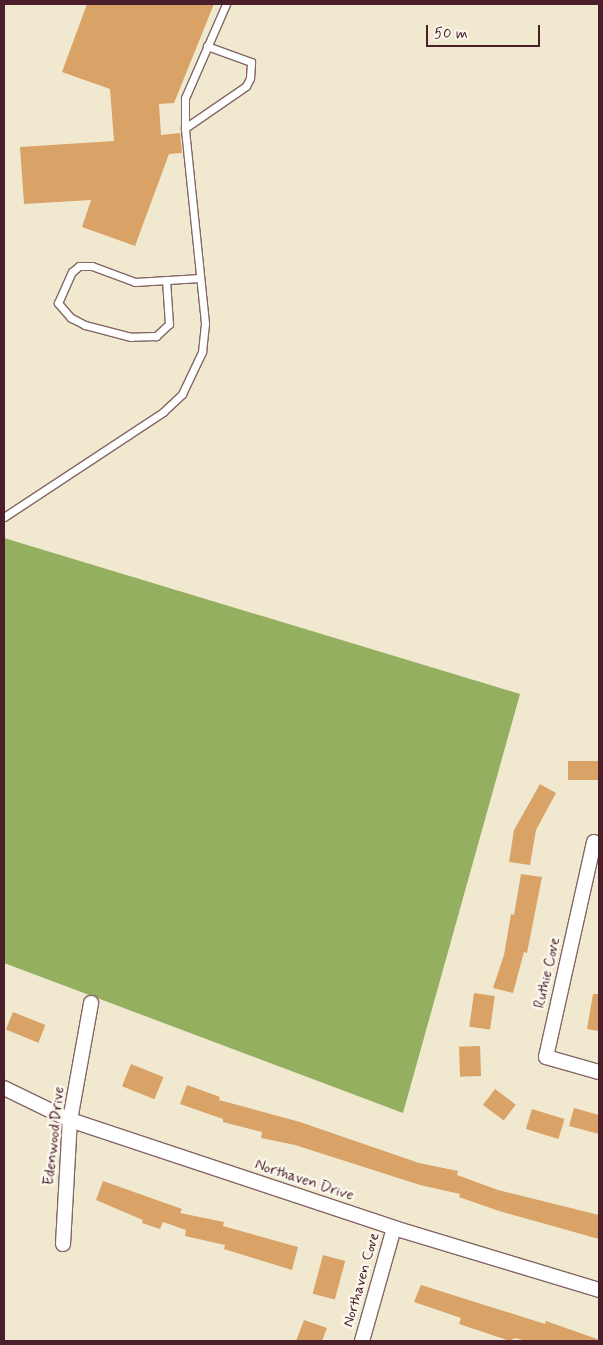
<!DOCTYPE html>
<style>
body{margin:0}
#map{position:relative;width:603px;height:1345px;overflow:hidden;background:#f0e9d0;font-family:Mynerve,sans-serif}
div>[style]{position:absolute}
.forest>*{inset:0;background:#95af60}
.building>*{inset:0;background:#d9a267;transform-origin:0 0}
.roads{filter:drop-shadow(1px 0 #846665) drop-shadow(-1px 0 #846665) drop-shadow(0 1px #846665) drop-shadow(0 -1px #846665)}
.service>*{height:7px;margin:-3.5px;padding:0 3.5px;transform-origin:3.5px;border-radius:3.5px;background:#fff}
.minor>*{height:14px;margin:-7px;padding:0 7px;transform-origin:7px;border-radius:7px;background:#fff}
span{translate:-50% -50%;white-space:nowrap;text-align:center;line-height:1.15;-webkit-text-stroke:5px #fbf7ec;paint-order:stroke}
.street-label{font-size:15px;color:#4a1f2b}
.frame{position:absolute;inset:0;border:5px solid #4a1f2b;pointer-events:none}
.scale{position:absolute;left:426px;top:25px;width:114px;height:22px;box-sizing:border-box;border:2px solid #4a1f2b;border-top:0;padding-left:6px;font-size:15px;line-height:18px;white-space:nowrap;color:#4a1f2b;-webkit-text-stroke:4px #fbf7ec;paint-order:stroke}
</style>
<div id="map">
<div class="forest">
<div style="clip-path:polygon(4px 538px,520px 694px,403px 1113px,4px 963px)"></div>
</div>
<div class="building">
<div style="clip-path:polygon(87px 4px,214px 4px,174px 103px,159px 104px,161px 135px,180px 133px,182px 153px,169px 154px,135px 246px,82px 227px,91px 200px,24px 204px,20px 147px,114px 141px,110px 89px,62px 72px)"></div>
<div style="left:599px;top:761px;width:19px;height:31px;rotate:90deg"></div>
<div style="clip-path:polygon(540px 784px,556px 793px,536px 830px,530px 865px,509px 862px,514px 830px)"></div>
<div style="clip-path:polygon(521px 874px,542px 877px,527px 953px,524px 952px,513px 993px,493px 988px,504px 955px,511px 914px,514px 915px)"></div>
<div style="left:474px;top:993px;width:21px;height:34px;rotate:8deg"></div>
<div style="clip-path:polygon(593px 994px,599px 994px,599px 1031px,587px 1029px)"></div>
<div style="left:13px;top:1012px;width:35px;height:19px;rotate:22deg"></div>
<div style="left:480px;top:1046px;width:30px;height:21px;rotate:88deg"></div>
<div style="left:131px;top:1064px;width:35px;height:24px;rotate:22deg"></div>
<div style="clip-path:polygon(187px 1085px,220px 1097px,219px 1100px,300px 1122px,419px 1163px,458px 1171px,457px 1175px,498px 1190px,599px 1215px,599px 1239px,499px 1211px,459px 1197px,460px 1194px,420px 1185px,295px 1145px,261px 1138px,262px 1132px,223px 1122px,223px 1119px,180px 1104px)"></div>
<div style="left:495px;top:1089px;width:26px;height:20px;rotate:37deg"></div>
<div style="clip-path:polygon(574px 1108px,599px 1115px,599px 1134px,569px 1126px)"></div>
<div style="left:532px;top:1109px;width:34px;height:21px;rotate:17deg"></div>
<div style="clip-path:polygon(103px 1181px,182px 1209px,180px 1213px,224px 1222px,223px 1226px,298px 1247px,292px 1270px,224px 1249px,225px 1245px,185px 1236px,186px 1230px,163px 1222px,160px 1229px,142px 1223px,143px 1220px,96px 1200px)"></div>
<div style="left:323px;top:1255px;width:23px;height:40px;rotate:15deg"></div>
<div style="clip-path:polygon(421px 1285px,545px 1324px,546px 1321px,597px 1339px,596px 1341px,527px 1341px,515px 1338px,510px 1341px,459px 1324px,461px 1318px,414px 1302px)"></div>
<div style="clip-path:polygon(304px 1320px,327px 1328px,322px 1341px,296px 1341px)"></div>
</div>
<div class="roads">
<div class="service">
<div style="left:185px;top:128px;width:74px;rotate:-34.5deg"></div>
<div style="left:246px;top:86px;width:9px;rotate:-63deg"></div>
<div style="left:250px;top:78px;width:16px;rotate:-86deg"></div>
<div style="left:251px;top:62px;width:47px;rotate:-160deg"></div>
<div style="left:166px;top:280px;width:44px;rotate:86.1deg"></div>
<div style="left:169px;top:324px;width:18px;rotate:137deg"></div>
<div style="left:156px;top:336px;width:25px;rotate:178deg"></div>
<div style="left:131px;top:337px;width:48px;rotate:-165.4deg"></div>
<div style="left:85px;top:325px;width:16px;rotate:-153deg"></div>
<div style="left:71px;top:318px;width:20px;rotate:-131deg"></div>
<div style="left:58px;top:303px;width:34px;rotate:-66deg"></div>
<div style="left:72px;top:272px;width:9px;rotate:-41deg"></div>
<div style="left:79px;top:266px;width:13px"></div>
<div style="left:92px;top:266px;width:46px;rotate:20.4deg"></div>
<div style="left:135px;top:282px;width:65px;rotate:-3.5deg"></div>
<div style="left:4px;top:517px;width:191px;rotate:-33.4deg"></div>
<div style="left:163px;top:412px;width:26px;rotate:-43deg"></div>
<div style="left:182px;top:394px;width:47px;rotate:-64.5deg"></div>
<div style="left:202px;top:352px;width:29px;rotate:-84deg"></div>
<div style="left:205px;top:323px;width:196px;rotate:-95.9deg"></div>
<div style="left:185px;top:128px;width:30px;rotate:-90deg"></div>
<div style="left:185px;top:98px;width:103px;rotate:-66.4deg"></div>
</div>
<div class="minor">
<div style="left:594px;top:842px;width:220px;rotate:102.6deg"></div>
<div style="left:546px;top:1057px;width:55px;rotate:15.8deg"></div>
<div style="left:4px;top:1088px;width:73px;rotate:25.9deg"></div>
<div style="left:70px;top:1120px;width:342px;rotate:18.4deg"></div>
<div style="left:394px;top:1228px;width:214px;rotate:16.8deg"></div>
<div style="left:63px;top:1244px;width:124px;rotate:-86.8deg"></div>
<div style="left:70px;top:1120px;width:119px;rotate:-79.8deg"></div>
<div style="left:362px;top:1341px;width:117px;rotate:-74.2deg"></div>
</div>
</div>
<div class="street-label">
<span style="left:548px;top:973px;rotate:-77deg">Ruthie Cove</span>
<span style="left:55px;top:1136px;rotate:-84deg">Edenwood Drive</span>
<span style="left:304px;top:1181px;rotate:18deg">Northaven Drive</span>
<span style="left:362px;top:1280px;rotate:-74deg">Northaven Cove</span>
</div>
<div class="frame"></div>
<div class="scale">50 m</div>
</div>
